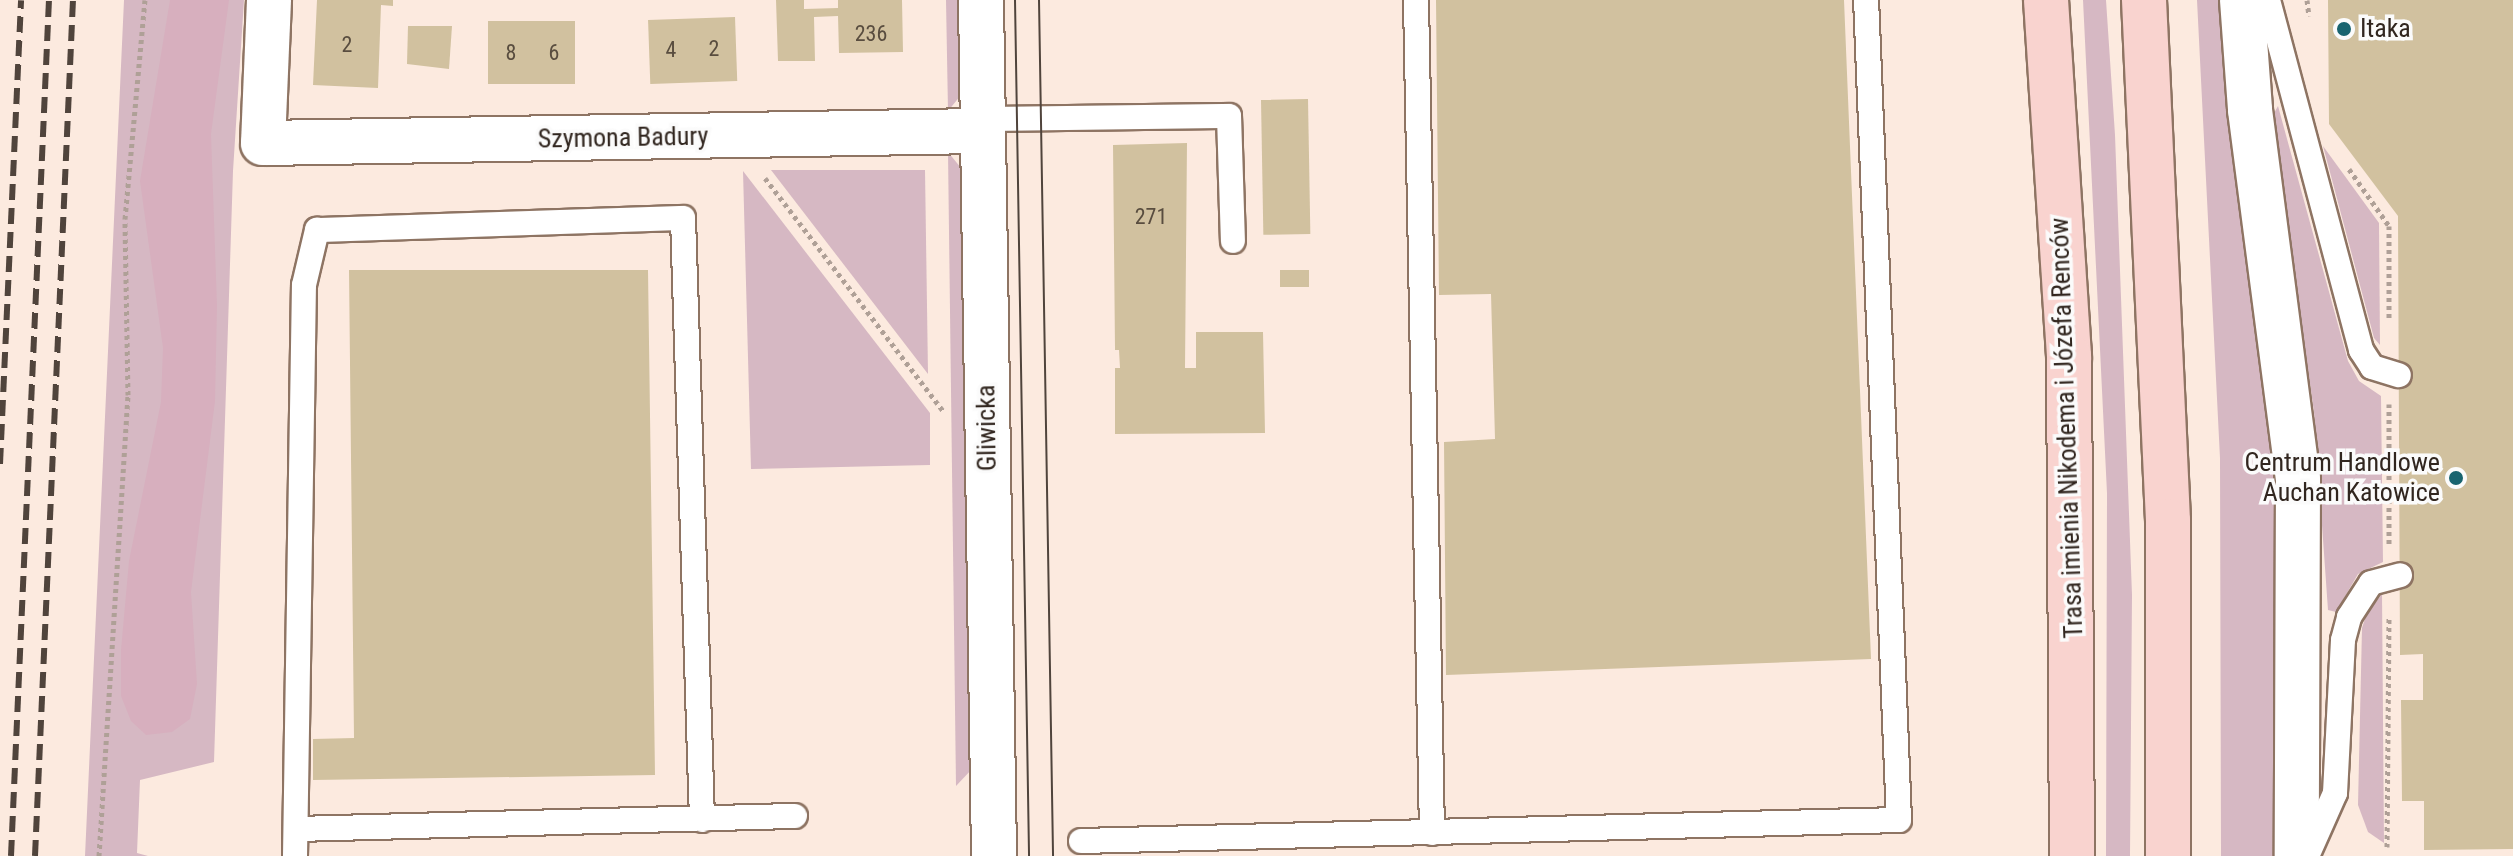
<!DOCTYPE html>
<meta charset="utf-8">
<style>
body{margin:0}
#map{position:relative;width:2513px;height:856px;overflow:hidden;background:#fceadf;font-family:"Roboto Condensed",sans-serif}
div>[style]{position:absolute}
.green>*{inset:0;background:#d6b8c3}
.forest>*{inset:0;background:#d7afbe}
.building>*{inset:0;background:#d1c19f;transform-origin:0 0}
.path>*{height:5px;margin-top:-2.5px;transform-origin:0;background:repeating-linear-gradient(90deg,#afa097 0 4px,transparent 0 8px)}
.roads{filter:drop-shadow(2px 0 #8e7463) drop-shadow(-2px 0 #8e7463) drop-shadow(0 2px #8e7463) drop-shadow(0 -2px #8e7463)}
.service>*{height:24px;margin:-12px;padding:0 12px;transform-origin:12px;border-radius:12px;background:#fff}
.minor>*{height:44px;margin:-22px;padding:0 22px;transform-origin:22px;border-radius:22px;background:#fff}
.tertiary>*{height:44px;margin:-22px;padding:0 22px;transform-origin:22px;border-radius:22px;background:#fff}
.primary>*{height:44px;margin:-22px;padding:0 22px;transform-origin:22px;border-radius:22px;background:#f9d3cf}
.tram>*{height:2px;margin:-1px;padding:0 1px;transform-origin:1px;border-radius:1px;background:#50443c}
.rail>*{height:6px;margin-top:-3px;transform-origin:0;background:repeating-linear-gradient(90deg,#50443c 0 16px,transparent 0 24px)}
.dots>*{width:22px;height:22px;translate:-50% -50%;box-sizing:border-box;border:4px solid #fbfbfb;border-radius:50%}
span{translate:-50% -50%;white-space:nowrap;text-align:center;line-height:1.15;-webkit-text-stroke:7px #fbfbfb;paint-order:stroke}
.number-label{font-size:22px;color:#594d3f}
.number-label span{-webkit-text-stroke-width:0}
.poi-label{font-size:26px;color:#31261f}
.left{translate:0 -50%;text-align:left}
.right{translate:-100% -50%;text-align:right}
.street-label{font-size:26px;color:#31261f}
</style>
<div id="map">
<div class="green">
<div style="clip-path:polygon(124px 0,244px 0,233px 171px,214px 762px,140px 780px,137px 853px,148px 856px,85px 856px)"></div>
<div style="clip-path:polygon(946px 0,959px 0,961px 95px,948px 111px)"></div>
<div style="clip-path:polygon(2083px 0,2106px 0,2115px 135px,2132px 595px,2130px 856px,2106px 856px,2107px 493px)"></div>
<div style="clip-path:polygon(2197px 0,2222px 0,2276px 467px,2276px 856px,2221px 856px,2220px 458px)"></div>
<div style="clip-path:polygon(2278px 106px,2348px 361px,2359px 381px,2381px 396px,2383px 562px,2358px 574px,2336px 612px,2328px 610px,2314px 412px,2272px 117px)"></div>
<div style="clip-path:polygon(2323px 146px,2379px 223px,2380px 345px,2374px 338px)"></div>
<div style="clip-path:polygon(948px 152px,961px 168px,972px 769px,956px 786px)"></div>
<div style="clip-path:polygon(771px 170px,925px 170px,928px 374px)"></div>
<div style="clip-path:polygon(743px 171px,930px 413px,930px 465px,751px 469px)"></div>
<div style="clip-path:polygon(2382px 594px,2384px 843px,2368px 832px,2358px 805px,2362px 628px,2367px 613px)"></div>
</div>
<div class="forest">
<div style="clip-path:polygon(170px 0,229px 0,211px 134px,217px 306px,215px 401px,191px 592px,197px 684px,190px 719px,172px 732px,146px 735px,131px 721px,121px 696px,121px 650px,129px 561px,161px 402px,163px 348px,140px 181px)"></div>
</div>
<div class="building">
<div style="clip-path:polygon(317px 0,393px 0,393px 6px,381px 5px,378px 88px,313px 85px)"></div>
<div style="clip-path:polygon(776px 0,804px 0,804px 9px,838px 8px,838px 0,902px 0,903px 52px,839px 53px,838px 16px,814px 17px,815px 61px,778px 61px)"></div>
<div style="clip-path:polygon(1436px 0,1844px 0,1871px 659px,1446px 675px,1444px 442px,1495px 439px,1491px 294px,1439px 295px)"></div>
<div style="clip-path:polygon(2328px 0,2513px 0,2513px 849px,2424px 850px,2424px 801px,2402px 801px,2401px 700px,2423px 700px,2423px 654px,2400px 655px,2398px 216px,2329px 124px)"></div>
<div style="left:735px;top:17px;width:64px;height:87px;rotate:88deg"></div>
<div style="left:488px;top:21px;width:87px;height:63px"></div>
<div style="clip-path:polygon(408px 26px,452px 26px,449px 69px,407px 64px)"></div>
<div style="left:1308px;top:99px;width:135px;height:47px;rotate:89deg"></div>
<div style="clip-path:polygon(1187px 143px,1185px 368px,1196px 368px,1196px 332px,1263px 332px,1265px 433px,1115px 434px,1115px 368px,1120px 368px,1119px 350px,1115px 350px,1113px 145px)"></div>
<div style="clip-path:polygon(349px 270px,648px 270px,655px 775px,313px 780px,313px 739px,354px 738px)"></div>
<div style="left:1280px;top:270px;width:29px;height:17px"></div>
</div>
<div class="path">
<div style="left:2307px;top:0;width:16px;rotate:83deg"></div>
<div style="left:2349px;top:169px;width:70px;rotate:54.9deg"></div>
<div style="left:2389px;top:226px;width:92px;rotate:90deg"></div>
<div style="left:765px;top:178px;width:295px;rotate:52.6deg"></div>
<div style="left:2389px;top:404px;width:142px;rotate:90deg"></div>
<div style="left:2387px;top:847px;width:231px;rotate:-89.5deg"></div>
<div style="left:99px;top:856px;width:462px;rotate:-86.4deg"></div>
<div style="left:128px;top:395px;width:176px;rotate:-91deg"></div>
<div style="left:125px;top:219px;width:220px;rotate:-84.8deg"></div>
</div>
<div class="roads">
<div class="service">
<div style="left:1416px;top:0;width:833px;rotate:88.9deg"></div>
<div style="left:2268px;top:0;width:362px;rotate:75.1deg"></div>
<div style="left:2361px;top:350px;width:20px;rotate:57deg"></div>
<div style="left:2372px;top:367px;width:28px;rotate:17deg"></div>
<div style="left:982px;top:119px;width:247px;rotate:-0.7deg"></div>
<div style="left:1229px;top:116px;width:125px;rotate:88.2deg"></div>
<div style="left:296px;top:829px;width:499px;rotate:-1.5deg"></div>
<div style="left:1081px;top:841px;width:818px;rotate:-1.47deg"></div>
<div style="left:1899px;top:820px;width:821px;rotate:-92.3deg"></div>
<div style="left:295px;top:856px;width:571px;rotate:-89.1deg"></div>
<div style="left:304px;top:285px;width:57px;rotate:-76.7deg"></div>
<div style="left:317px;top:230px;width:366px;rotate:-1.9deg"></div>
<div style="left:683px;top:218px;width:602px;rotate:88.19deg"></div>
<div style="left:2307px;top:856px;width:69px;rotate:-66deg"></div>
<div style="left:2335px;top:793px;width:153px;rotate:-87deg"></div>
<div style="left:2343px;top:640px;width:24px;rotate:-75deg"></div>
<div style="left:2349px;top:617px;width:40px;rotate:-57.1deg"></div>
<div style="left:2371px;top:583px;width:30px;rotate:-15deg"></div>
</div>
<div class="minor">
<div style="left:269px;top:0;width:143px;rotate:92.4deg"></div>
<div style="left:263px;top:143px;width:719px;rotate:-0.96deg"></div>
<div style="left:2242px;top:0;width:110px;rotate:85.8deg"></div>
<div style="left:2250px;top:110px;width:372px;rotate:82.6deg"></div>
<div style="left:2298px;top:479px;width:377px;rotate:90.2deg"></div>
</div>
<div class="tertiary">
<div style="left:981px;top:0;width:856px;rotate:89.13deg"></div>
</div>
<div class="primary">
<div style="left:2046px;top:0;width:357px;rotate:86.3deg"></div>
<div style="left:2069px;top:356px;width:500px;rotate:89.66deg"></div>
<div style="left:2144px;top:0;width:522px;rotate:87.36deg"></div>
<div style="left:2168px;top:521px;width:335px;rotate:90deg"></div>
</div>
</div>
<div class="tram">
<div style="left:1015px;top:0;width:856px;rotate:89.06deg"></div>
<div style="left:1039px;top:0;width:856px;rotate:89.06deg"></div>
</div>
<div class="rail">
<div style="left:0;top:464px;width:464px;rotate:-87.4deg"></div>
<div style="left:11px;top:856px;width:857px;rotate:-87.46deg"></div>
<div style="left:35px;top:856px;width:857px;rotate:-87.46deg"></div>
</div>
<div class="dots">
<div style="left:2344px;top:29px;background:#19646f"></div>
<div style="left:2456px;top:478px;background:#19646f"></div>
</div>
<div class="number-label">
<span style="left:871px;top:34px">236</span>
<span style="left:347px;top:45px">2</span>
<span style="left:714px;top:49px">2</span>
<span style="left:671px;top:50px">4</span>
<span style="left:511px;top:53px">8</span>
<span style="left:554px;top:53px">6</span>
<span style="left:1151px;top:217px">271</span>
</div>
<div class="poi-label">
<span class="left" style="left:2360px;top:29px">Itaka</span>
<span class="right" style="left:2440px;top:478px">Centrum Handlowe<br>Auchan Katowice</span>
</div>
<div class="street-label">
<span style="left:623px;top:138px;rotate:-1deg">Szymona Badury</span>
<span style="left:987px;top:428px;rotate:-91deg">Gliwicka</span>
<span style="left:2067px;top:428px;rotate:-92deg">Trasa imienia Nikodema i Józefa Renców</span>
</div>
</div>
